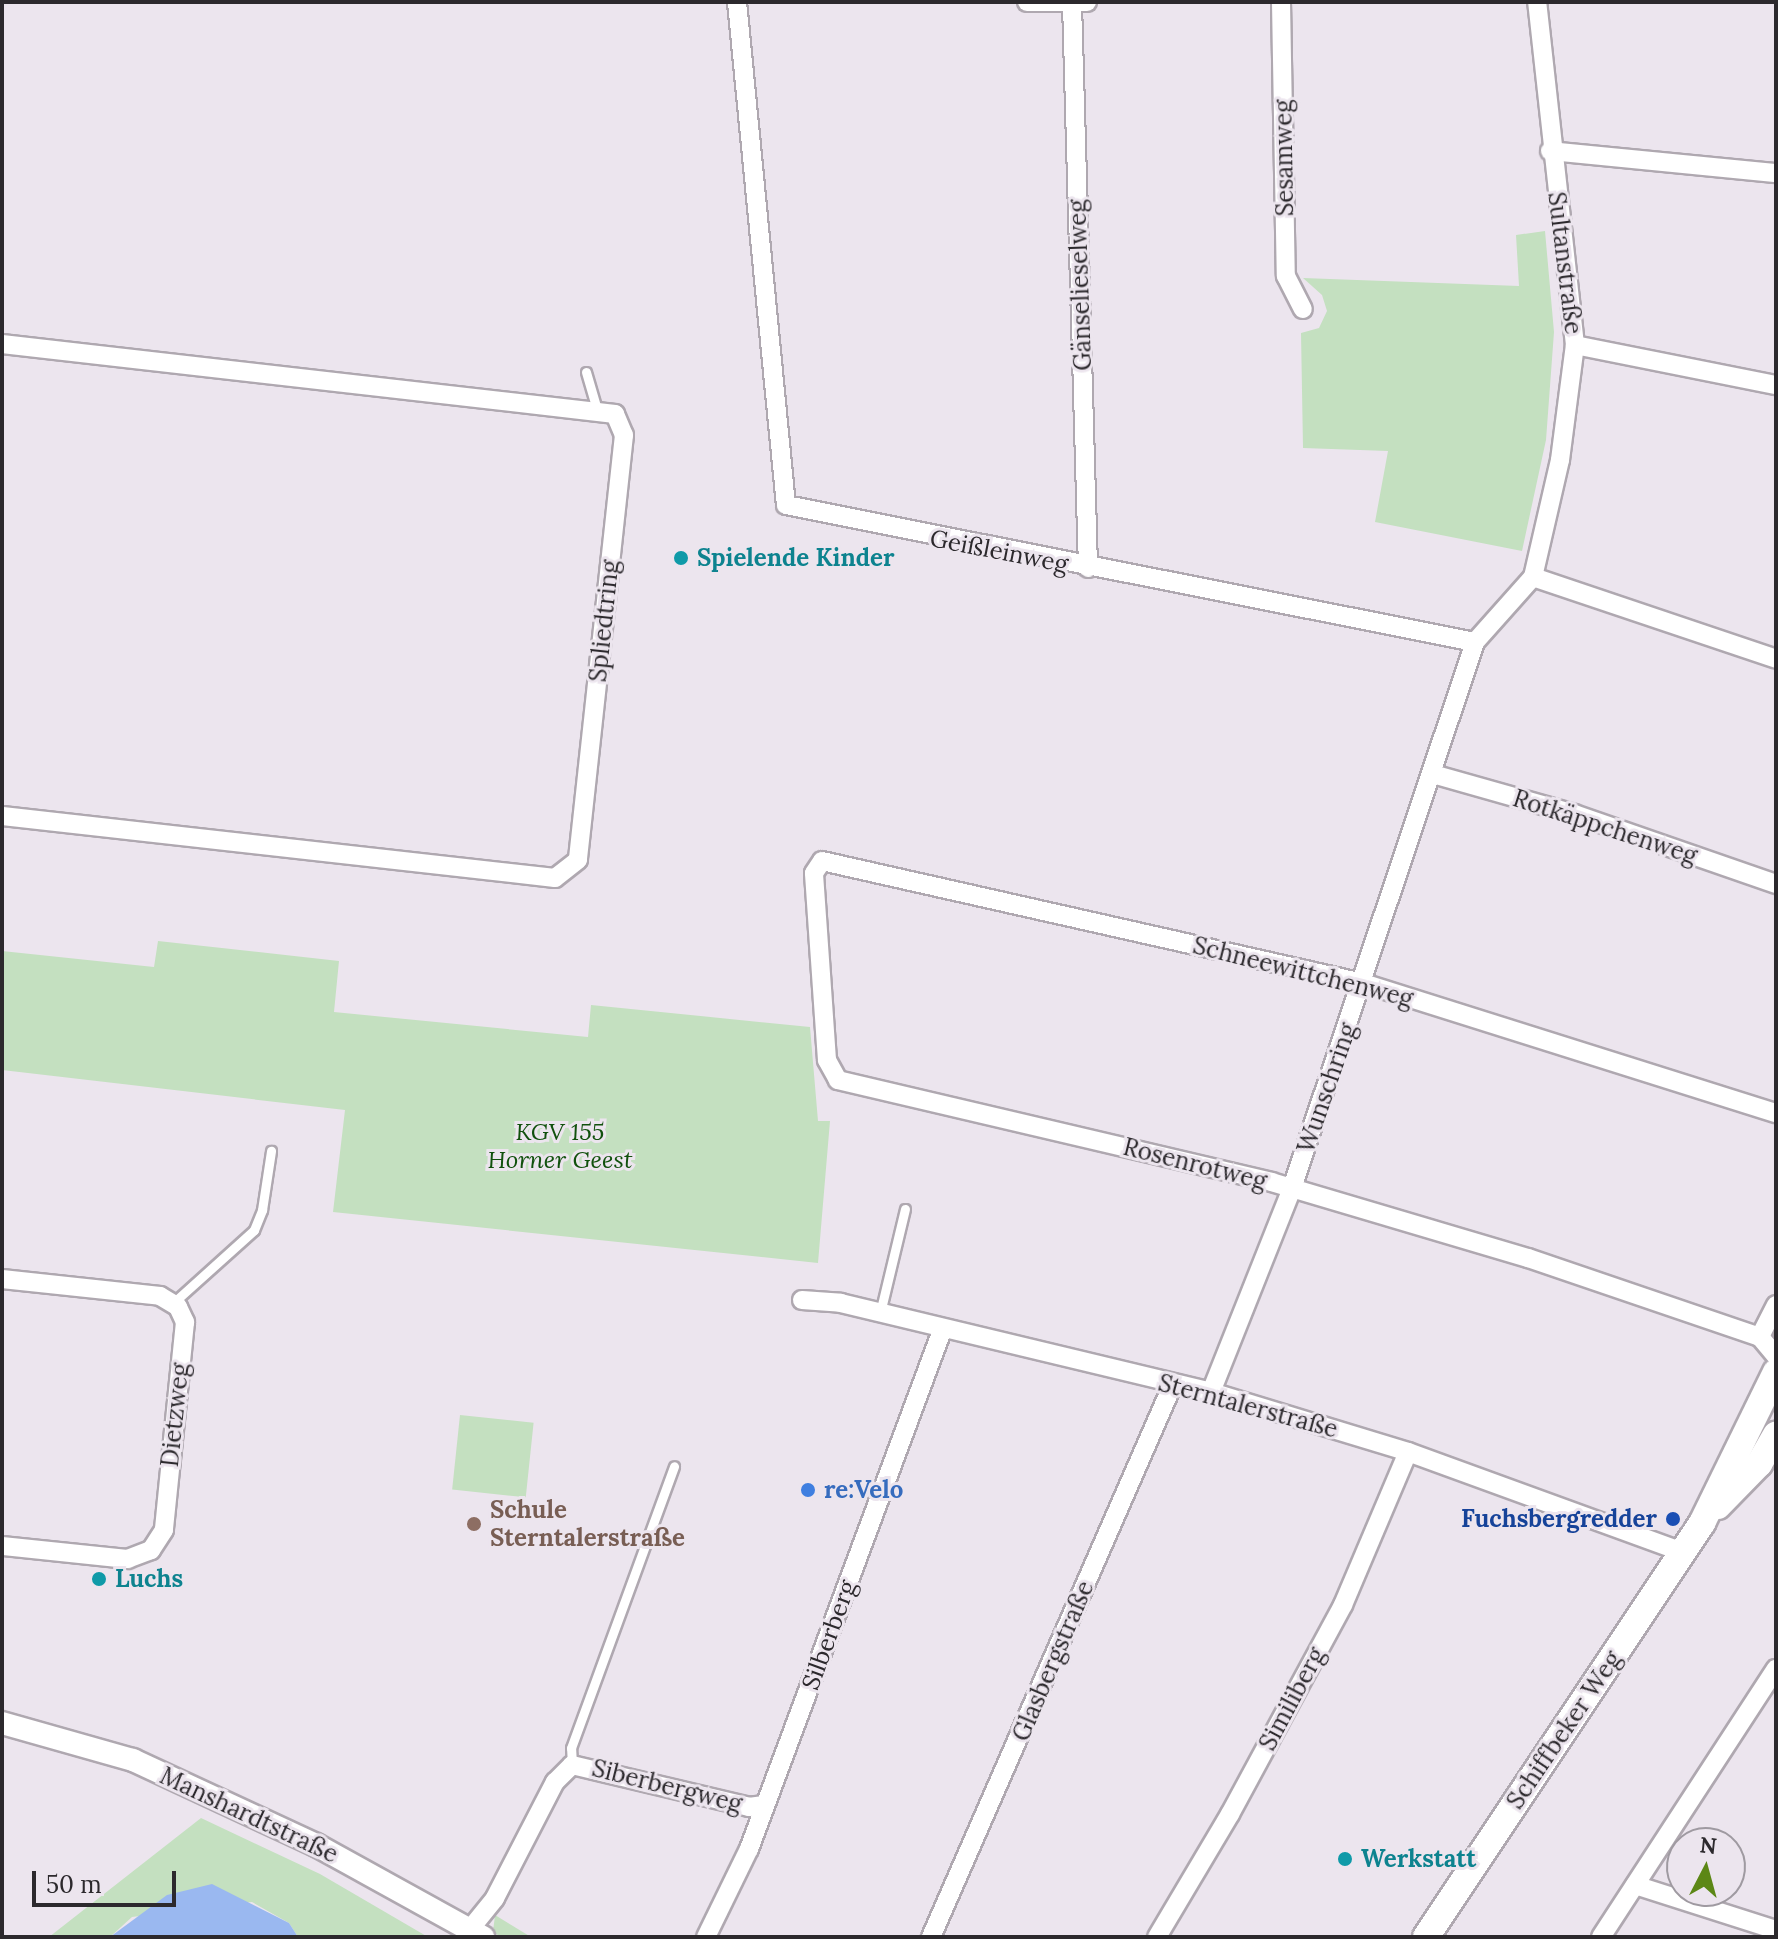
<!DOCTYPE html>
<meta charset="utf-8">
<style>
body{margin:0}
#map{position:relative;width:1778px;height:1939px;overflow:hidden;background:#ece5ee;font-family:Lora,serif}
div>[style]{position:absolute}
.green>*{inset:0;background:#c4e0c0;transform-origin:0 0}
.water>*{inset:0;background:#9ab8f0}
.roads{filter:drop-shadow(2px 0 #afa8b0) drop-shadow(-2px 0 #afa8b0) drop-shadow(0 2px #afa8b0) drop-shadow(0 -2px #afa8b0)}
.service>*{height:9px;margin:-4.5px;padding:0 4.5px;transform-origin:4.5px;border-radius:4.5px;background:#fff}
.minor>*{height:18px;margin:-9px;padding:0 9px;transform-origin:9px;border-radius:9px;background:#fff}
.tertiary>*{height:22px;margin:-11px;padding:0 11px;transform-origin:11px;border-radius:11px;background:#fff}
.secondary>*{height:26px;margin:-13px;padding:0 13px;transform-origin:13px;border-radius:13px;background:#fff}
.dots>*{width:22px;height:22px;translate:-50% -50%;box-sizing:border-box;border:4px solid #ece5ee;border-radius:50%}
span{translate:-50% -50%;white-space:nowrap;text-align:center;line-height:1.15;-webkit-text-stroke:6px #ece5ee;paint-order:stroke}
.street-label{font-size:24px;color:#2c292d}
.culture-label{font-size:24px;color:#0d838f;font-weight:700}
.left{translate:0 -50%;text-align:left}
.park-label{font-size:24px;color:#11510d;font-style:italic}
.shop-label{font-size:24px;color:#366cbe;font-weight:700}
.education-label{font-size:24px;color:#785e54;font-weight:700}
.transit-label{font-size:24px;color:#164399;font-weight:700}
.right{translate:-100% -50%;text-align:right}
.frame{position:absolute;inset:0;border:4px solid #2c292d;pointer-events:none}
.north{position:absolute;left:1666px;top:1827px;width:80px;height:80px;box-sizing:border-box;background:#ece5ee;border:2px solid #9f9aa1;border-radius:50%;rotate:6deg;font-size:22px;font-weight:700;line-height:32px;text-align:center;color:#2c292d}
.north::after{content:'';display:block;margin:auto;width:28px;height:36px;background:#5c8716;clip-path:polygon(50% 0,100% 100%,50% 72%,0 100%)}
.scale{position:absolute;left:32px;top:1871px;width:144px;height:36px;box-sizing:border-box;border:4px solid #2c292d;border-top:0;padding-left:10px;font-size:24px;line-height:28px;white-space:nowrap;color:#2c292d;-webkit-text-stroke:6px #ece5ee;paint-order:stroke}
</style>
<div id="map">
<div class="green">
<div style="clip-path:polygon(1545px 231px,1554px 332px,1546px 440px,1522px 551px,1375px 522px,1388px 451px,1303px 448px,1301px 333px,1319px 328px,1327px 311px,1322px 295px,1303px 278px,1519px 286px,1516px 235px)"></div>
<div style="clip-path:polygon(158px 941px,339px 961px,334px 1012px,588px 1037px,591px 1005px,810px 1027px,818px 1121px,830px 1121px,818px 1263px,333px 1212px,345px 1110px,2px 1070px,2px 951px,154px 967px)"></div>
<div style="left:460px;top:1415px;width:74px;height:75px;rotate:6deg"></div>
<div style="clip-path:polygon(201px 1818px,320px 1874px,428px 1937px,298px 1937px,289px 1923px,252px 1902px,132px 1917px,110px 1937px,49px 1937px)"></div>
<div style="clip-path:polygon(495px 1915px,531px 1937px,501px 1937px,493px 1932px)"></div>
</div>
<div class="water">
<div style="clip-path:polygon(212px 1884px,289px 1923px,298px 1937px,110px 1937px,167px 1895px)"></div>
</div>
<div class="roads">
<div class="service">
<div style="left:586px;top:372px;width:43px;rotate:73.7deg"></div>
<div style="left:173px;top:1303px;width:109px;rotate:-42deg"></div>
<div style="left:254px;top:1230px;width:22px;rotate:-68deg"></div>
<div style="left:262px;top:1210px;width:60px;rotate:-81.3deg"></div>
<div style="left:880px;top:1313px;width:107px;rotate:-76.5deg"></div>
<div style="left:572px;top:1765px;width:17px;rotate:-93deg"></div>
<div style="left:571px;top:1748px;width:300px;rotate:-69.9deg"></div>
</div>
<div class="minor">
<div style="left:737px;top:2px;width:505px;rotate:84.44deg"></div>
<div style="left:786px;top:505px;width:702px;rotate:11.25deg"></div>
<div style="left:1027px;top:2px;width:60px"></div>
<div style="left:1072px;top:2px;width:566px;rotate:88.38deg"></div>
<div style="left:1281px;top:2px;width:274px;rotate:89deg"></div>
<div style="left:1286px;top:276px;width:37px;rotate:63deg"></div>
<div style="left:1550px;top:151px;width:227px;rotate:5.6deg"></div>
<div style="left:2px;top:344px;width:617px;rotate:6.51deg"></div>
<div style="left:615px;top:414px;width:23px;rotate:67deg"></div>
<div style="left:624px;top:435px;width:427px;rotate:96.2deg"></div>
<div style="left:578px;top:860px;width:29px;rotate:142deg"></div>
<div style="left:555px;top:878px;width:556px;rotate:-173.6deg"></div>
<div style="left:1575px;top:345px;width:205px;rotate:11.3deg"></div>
<div style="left:1533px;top:577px;width:256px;rotate:18.6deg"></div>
<div style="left:1433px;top:774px;width:147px;rotate:15.8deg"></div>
<div style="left:1574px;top:814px;width:214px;rotate:19.1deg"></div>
<div style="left:2px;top:1279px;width:159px;rotate:6.1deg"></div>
<div style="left:160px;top:1296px;width:21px;rotate:31deg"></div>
<div style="left:178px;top:1307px;width:17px;rotate:65deg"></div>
<div style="left:185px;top:1322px;width:209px;rotate:95.8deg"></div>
<div style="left:164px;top:1530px;width:24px;rotate:123deg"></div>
<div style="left:151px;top:1550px;width:25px;rotate:159deg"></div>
<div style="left:128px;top:1559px;width:127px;rotate:-174.1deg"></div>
<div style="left:802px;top:1300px;width:39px;rotate:4deg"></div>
<div style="left:841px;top:1303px;width:381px;rotate:13.5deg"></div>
<div style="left:1211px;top:1392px;width:206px;rotate:16.9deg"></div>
<div style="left:1408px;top:1452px;width:293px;rotate:20deg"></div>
<div style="left:1776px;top:1305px;width:36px;rotate:117deg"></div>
<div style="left:1760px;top:1337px;width:25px;rotate:50deg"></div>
<div style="left:1760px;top:1337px;width:245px;rotate:-161.2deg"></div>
<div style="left:1528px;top:1258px;width:267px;rotate:-163.5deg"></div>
<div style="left:1272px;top:1182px;width:446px;rotate:-166.8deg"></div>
<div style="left:838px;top:1080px;width:23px;rotate:-119deg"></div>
<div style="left:827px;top:1060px;width:187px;rotate:-94deg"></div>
<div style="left:814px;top:873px;width:14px;rotate:-56deg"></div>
<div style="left:822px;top:861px;width:555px;rotate:12.71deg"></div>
<div style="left:1363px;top:983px;width:433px;rotate:17.5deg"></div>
<div style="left:1211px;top:1392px;width:219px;rotate:-68.3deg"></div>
<div style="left:1292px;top:1188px;width:576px;rotate:-71.47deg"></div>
<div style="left:1475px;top:642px;width:87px;rotate:-48.3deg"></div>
<div style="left:1533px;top:577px;width:120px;rotate:-77deg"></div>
<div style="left:1560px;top:460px;width:116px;rotate:-82.6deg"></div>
<div style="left:1575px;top:345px;width:345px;rotate:-96.3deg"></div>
<div style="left:1635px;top:1885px;width:148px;rotate:17.7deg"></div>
<div style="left:471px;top:1928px;width:38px;rotate:-51deg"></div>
<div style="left:495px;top:1898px;width:131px;rotate:-62.7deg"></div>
<div style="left:555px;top:1782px;width:24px;rotate:-45deg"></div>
<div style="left:572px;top:1765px;width:182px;rotate:13.3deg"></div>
<div style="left:749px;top:1807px;width:15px;rotate:-8deg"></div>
<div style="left:706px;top:1937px;width:98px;rotate:-64deg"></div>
<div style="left:749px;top:1849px;width:556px;rotate:-69.58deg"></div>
<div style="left:931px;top:1937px;width:604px;rotate:-66.37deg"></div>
<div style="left:1157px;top:1937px;width:143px;rotate:-59.3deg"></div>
<div style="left:1230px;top:1814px;width:238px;rotate:-61.6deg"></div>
<div style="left:1343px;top:1605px;width:166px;rotate:-67deg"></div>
<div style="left:1601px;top:1937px;width:320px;rotate:-56.9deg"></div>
</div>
<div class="tertiary">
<div style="left:2px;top:1723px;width:136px;rotate:15.8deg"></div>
<div style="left:133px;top:1760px;width:202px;rotate:24.9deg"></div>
<div style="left:316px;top:1845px;width:191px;rotate:28.9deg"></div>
</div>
<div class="secondary">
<div style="left:1718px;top:1506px;width:59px;rotate:-45.7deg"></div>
<div style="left:1759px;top:1464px;width:34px;rotate:-60deg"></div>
<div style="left:1426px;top:1937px;width:498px;rotate:-56.3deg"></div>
<div style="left:1702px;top:1523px;width:168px;rotate:-63.9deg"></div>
</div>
</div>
<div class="dots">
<div style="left:681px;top:558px;background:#0f9aa8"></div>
<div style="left:808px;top:1490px;background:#3f7fe0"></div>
<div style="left:1673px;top:1519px;background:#1a4fb4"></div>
<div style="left:474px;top:1524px;background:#8d6e63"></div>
<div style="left:99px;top:1579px;background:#0f9aa8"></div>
<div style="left:1345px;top:1859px;background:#0f9aa8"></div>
</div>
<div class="street-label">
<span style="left:1284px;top:158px;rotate:-91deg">Sesamweg</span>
<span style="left:1565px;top:263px;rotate:83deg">Sultanstraße</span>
<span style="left:1080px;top:285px;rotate:-92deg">Gänselieselweg</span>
<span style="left:999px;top:551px;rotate:11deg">Geißleinweg</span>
<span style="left:604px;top:621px;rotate:-84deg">Spliedtring</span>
<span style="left:1605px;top:827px;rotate:18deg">Rotkäppchenweg</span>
<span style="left:1303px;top:972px;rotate:14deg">Schneewittchenweg</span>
<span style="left:1327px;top:1088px;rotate:-71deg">Wunschring</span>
<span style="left:1195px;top:1164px;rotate:14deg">Rosenrotweg</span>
<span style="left:1248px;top:1406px;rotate:15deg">Sterntalerstraße</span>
<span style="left:175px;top:1415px;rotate:-84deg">Dietzweg</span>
<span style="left:829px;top:1635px;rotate:-70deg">Silberberg</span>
<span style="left:1053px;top:1661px;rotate:-67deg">Glasbergstraße</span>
<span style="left:1292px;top:1699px;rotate:-62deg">Similiberg</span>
<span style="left:1564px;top:1730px;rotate:-56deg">Schiffbeker Weg</span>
<span style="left:667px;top:1786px;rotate:14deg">Siberbergweg</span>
<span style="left:249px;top:1815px;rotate:25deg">Manshardtstraße</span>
</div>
<div class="culture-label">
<span class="left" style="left:697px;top:558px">Spielende Kinder</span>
<span class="left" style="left:115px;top:1579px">Luchs</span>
<span class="left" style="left:1361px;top:1859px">Werkstatt</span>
</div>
<div class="park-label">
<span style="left:560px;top:1146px">KGV 155<br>Horner Geest</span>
</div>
<div class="shop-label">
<span class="left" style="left:824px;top:1490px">re:Velo</span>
</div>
<div class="education-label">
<span class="left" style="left:490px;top:1524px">Schule<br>Sterntalerstraße</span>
</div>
<div class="transit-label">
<span class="right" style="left:1657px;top:1519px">Fuchsbergredder</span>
</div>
<div class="frame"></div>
<div class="north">N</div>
<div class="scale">50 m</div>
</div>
